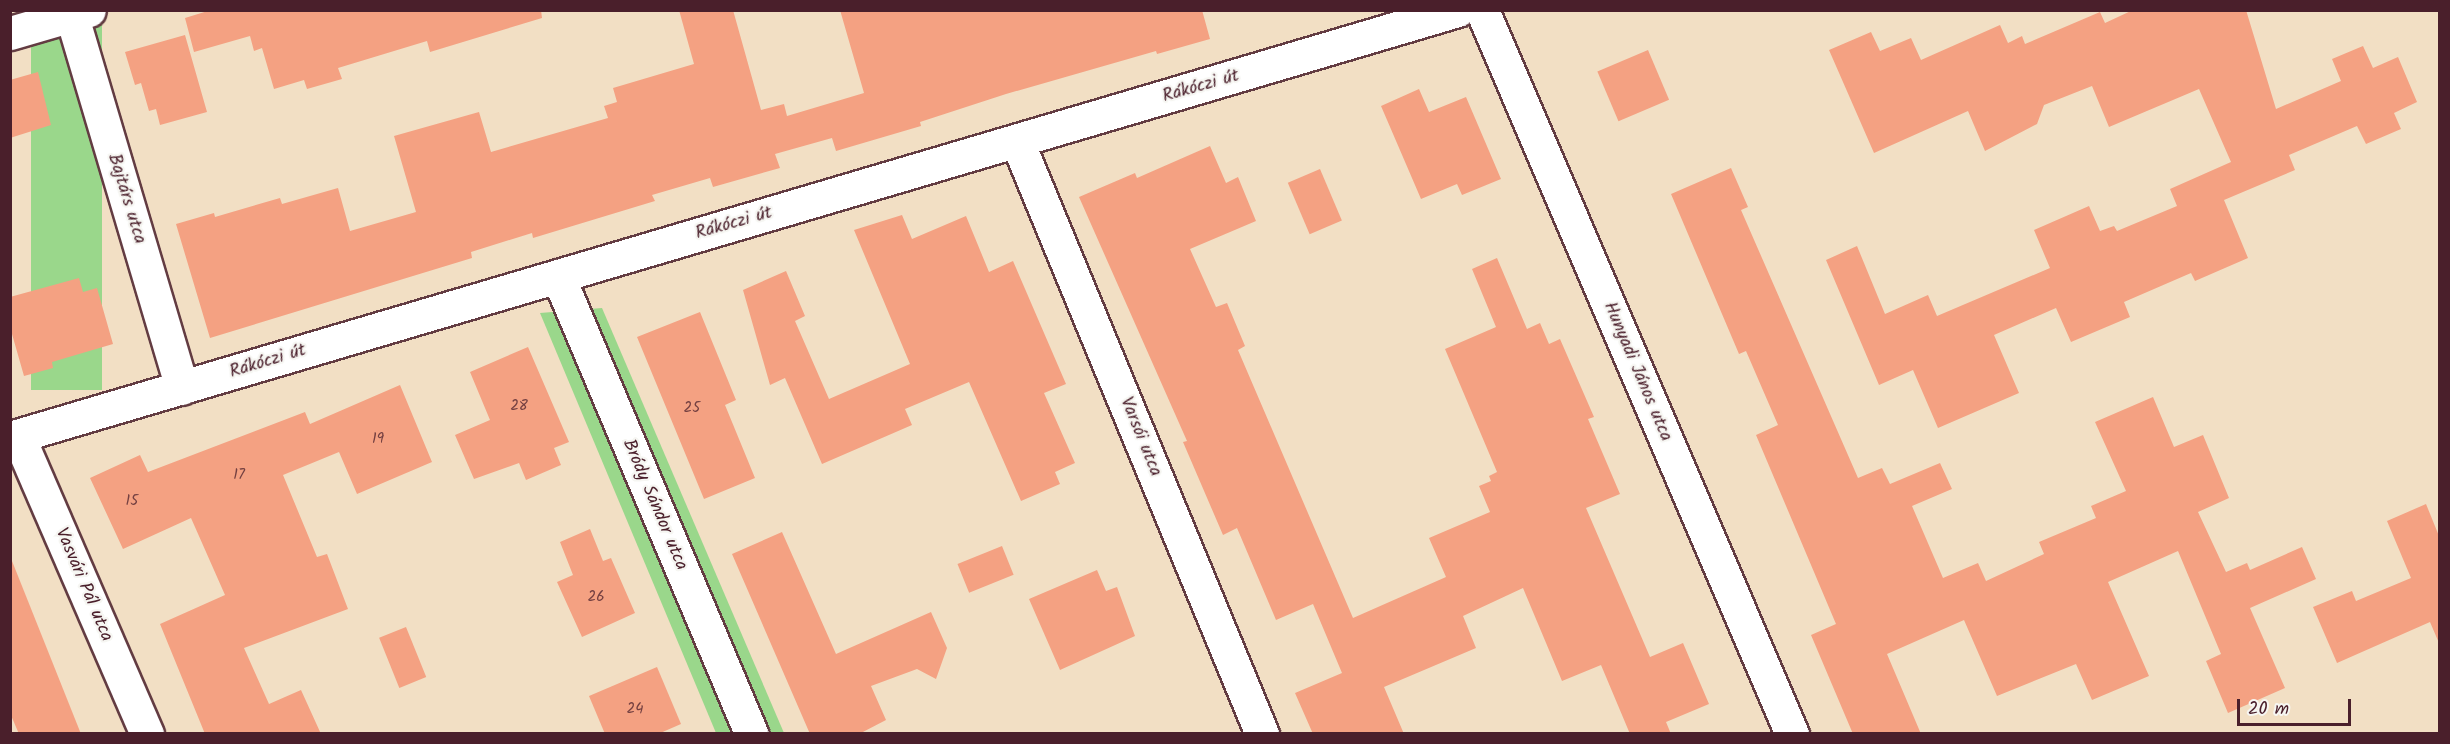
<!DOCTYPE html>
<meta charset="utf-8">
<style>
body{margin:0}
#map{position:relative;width:2450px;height:744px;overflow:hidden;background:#f2dfc4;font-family:Kalam,sans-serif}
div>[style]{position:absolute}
.green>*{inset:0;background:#9ad78b;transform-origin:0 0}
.building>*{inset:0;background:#f4a182;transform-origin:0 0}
.roads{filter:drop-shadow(2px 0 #633c42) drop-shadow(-2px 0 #633c42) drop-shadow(0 2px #633c42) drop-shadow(0 -2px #633c42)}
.minor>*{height:33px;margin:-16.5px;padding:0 16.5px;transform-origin:16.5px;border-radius:16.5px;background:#fff}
span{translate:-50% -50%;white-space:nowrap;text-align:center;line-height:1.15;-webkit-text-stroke:4.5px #f6f6f2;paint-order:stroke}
.number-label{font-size:15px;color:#744041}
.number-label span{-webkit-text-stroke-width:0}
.street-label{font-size:18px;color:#4a1f2b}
.frame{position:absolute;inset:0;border:12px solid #4a1f2b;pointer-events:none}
.scale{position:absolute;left:2237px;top:699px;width:114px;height:27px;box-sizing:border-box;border:3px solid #4a1f2b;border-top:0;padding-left:8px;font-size:18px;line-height:21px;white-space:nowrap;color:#4a1f2b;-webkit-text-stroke:4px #f6f6f2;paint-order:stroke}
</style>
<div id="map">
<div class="green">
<div style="left:31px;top:11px;width:71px;height:379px"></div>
<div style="clip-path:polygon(602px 308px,784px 733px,716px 733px,540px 313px)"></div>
</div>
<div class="building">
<div style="clip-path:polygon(211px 10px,541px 10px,542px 18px,430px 52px,427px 41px,338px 68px,342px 79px,307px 89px,304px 80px,274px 89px,262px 48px,254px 51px,250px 36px,194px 52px,185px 18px)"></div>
<div style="clip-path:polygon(679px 10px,733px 10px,761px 110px,784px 104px,787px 116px,864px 93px,840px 10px,1202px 10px,1210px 39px,1157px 54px,1156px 51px,1006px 94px,920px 122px,921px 126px,836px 151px,832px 138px,775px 154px,780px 168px,713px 187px,710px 178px,652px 195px,655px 201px,533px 238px,532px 233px,471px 252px,472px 258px,210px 338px,176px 224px,214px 213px,215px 217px,280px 198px,282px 204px,338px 188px,350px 231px,416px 212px,394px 136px,479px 112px,491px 152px,608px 118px,604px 106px,617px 102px,613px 88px,694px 64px)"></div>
<div style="clip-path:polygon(2133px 10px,2246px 10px,2276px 109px,2341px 81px,2332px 59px,2363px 46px,2373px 68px,2398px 57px,2417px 102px,2394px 113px,2401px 129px,2366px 144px,2357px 126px,2289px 155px,2295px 170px,2224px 200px,2248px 258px,2195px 281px,2191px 273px,2124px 302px,2130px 317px,2071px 342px,2056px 308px,1994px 335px,2019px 393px,1938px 428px,1913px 370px,1879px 385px,1826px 260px,1857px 246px,1885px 314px,1928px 295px,1937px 316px,2050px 268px,2034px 230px,2089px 206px,2100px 231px,2114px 226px,2117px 231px,2177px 206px,2170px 189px,2231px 162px,2199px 89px,2109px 127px,2092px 86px,2044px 105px,2037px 124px,1985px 151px,1968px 111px,1874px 153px,1829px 50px,1871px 32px,1880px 51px,1911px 38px,1921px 60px,2000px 25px,2008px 43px,2022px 36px,2025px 44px,2100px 12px,2105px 23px)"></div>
<div style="clip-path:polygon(185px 35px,207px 112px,160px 125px,156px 109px,149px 111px,141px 83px,135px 85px,125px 52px)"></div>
<div style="left:1648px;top:50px;width:54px;height:55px;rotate:67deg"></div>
<div style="clip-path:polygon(38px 72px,51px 125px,10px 138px,10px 80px)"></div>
<div style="clip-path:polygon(1419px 89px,1429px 112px,1466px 97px,1501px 179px,1462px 195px,1457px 184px,1421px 199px,1381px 106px)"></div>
<div style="clip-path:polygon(1210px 146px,1226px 183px,1238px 177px,1256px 221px,1190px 249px,1216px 307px,1227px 303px,1245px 346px,1238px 350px,1353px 618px,1446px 577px,1429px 538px,1490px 512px,1479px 486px,1491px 481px,1489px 476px,1497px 472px,1445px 349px,1496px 327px,1472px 269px,1497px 258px,1527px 329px,1540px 323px,1549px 344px,1560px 339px,1594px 417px,1588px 419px,1620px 494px,1586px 508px,1650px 657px,1683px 643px,1709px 704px,1666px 722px,1671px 734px,1630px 734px,1601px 665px,1562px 681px,1523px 588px,1463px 616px,1476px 648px,1384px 687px,1404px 734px,1313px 734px,1295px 693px,1342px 673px,1313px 604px,1276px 620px,1237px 528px,1223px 535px,1183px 442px,1187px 441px,1079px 197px,1135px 173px,1137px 178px)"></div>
<div style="clip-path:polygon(1731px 168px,1748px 207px,1741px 210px,1858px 478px,1882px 468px,1890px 484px,1940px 463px,1952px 489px,1912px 506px,1943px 578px,1978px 563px,1986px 581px,2044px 554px,2039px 542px,2096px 518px,2091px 506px,2126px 491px,2095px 422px,2153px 397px,2174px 447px,2203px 435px,2229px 498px,2198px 512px,2226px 572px,2247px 563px,2250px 570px,2302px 547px,2316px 579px,2250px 608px,2285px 688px,2228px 713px,2206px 661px,2221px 654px,2178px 551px,2108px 582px,2149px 676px,2092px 700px,2076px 664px,1997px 696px,1964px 620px,1887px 654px,1921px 734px,1853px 734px,1811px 635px,1836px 624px,1756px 435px,1778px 425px,1746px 351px,1739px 354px,1671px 194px)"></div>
<div style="left:1320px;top:169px;width:56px;height:35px;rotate:67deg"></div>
<div style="clip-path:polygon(902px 215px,912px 239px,966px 216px,989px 272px,1013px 261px,1066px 384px,1044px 393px,1075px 463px,1055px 472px,1060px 484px,1021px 501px,969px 382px,905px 409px,912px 425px,822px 464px,785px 378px,770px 385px,743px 290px,786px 271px,805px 316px,795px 321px,829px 399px,910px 364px,854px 230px)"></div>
<div style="clip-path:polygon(79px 278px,83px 292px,97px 288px,113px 344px,52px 362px,53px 368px,24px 376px,10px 327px,10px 297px)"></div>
<div style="clip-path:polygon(700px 312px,736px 400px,725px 405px,755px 478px,704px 499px,637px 337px)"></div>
<div style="clip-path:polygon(528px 347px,569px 442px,554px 448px,561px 465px,526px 480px,519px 463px,474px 479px,455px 435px,490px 420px,470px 372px)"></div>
<div style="clip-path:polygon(400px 385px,432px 462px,357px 494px,339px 452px,283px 475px,317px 557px,327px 554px,348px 609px,244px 648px,269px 704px,301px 690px,321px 734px,205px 734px,160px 624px,225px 595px,191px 518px,123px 549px,90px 478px,140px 455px,148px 472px,305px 412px,310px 424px)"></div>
<div style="clip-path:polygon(2426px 504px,2439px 536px,2439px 643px,2430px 622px,2337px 663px,2313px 607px,2352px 591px,2356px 601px,2411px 578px,2387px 521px)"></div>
<div style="clip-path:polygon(590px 529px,603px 561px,611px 558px,635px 613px,582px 637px,557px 582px,573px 575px,560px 542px)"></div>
<div style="clip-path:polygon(782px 532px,836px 654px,931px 612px,947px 648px,936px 679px,917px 669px,871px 686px,886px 720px,859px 734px,810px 734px,732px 554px)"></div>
<div style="left:1002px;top:546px;width:31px;height:48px;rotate:68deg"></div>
<div style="clip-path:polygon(10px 562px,12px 561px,81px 734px,19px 734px,10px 713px)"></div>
<div style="clip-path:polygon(1097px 570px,1106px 591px,1117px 587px,1135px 636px,1060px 670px,1029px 599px)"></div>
<div style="left:406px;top:627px;width:54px;height:29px;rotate:68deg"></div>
<div style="clip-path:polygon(657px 667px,681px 724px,658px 734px,605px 734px,589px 696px)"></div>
</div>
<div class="roads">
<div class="minor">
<div style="left:70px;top:10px;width:394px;rotate:73.5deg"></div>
<div style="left:1482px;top:10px;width:788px;rotate:66.82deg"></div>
<div style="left:10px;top:33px;width:82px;rotate:-16.2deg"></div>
<div style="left:1017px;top:141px;width:642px;rotate:67.55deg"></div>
<div style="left:558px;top:276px;width:497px;rotate:67.1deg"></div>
<div style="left:18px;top:436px;width:325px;rotate:66.6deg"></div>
<div style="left:10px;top:438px;width:1510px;rotate:-16.47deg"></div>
</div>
</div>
<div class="number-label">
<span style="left:519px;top:407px">28</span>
<span style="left:692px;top:409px">25</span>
<span style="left:378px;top:440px">19</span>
<span style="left:239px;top:476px">17</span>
<span style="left:132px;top:502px">15</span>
<span style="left:596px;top:598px">26</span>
<span style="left:635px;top:710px">24</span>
</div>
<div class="street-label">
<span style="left:1201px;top:87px;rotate:-16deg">Rákóczi út</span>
<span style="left:126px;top:199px;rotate:73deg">Bajtárs utca</span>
<span style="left:734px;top:224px;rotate:-16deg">Rákóczi út</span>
<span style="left:268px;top:362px;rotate:-17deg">Rákóczi út</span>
<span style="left:1637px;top:372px;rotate:67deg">Hunyadi János utca</span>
<span style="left:1140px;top:437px;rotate:68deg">Varsói utca</span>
<span style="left:654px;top:505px;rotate:67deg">Bródy Sándor utca</span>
<span style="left:83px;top:585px;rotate:67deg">Vasvári Pál utca</span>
</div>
<div class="frame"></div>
<div class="scale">20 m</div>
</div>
